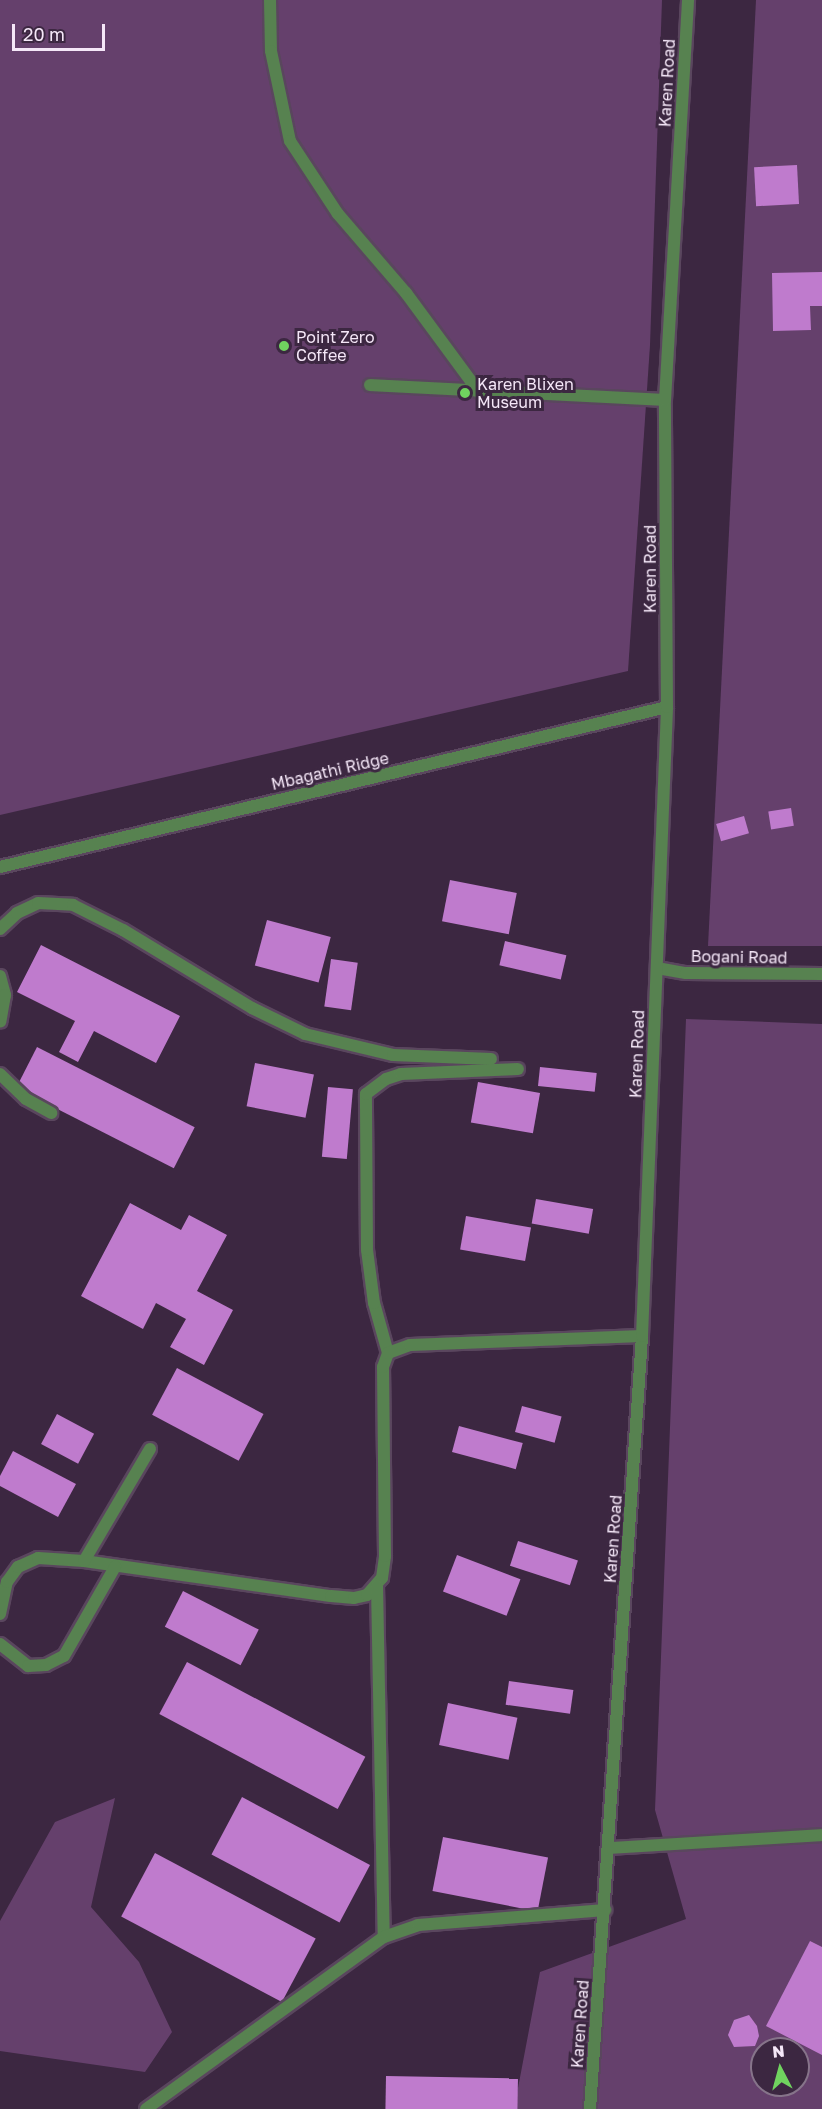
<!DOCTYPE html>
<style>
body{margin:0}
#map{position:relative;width:822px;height:2109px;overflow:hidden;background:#3c2741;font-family:"Golos Text",sans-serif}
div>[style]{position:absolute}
.green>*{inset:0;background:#65406c}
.building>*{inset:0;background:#bf7bcd;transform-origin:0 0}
.roads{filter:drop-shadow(2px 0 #5a465e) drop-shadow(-2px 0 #5a465e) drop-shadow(0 2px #5a465e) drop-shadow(0 -2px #5a465e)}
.service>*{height:12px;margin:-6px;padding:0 6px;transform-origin:6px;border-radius:6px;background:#578250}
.minor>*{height:12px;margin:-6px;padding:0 6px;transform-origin:6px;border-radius:6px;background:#578250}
.dots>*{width:16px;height:16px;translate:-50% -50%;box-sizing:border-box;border:3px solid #3c2741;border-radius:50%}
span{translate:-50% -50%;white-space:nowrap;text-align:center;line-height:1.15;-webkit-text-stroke:6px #3c2741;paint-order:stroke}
.street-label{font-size:16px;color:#f5e7f8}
.poi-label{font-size:16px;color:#f5e7f8}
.left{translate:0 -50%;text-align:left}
.north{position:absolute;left:750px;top:2037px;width:60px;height:60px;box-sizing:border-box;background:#3c2741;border:2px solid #86748a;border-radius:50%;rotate:354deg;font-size:16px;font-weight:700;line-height:24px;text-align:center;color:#f5e7f8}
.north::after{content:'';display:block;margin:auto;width:21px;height:27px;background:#70d35f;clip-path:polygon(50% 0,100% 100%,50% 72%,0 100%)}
.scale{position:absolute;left:12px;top:24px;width:93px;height:27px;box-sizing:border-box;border:3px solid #f5e7f8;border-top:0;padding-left:8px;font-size:18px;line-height:21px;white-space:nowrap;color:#f5e7f8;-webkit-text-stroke:4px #3c2741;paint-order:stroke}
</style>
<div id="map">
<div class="green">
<div style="clip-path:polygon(0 0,662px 0,650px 345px,628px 671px,0 815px)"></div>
<div style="clip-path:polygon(756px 0,822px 0,822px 946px,708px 946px)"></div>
<div style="clip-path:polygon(evenodd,686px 1019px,822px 1024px,822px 2109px,514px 2109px,540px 1972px,686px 1919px,655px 1810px,686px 1019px,762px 2049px,798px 2049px,798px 2085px,762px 2085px,762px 2049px)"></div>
<div style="clip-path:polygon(115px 1798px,91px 1907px,139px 1962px,172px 2032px,145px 2072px,0 2051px,0 1921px,55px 1822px)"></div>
</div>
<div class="building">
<div style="left:797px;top:165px;width:39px;height:43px;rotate:87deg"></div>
<div style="clip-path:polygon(822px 272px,822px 306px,810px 306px,811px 330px,773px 331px,772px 273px)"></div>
<div style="left:791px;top:808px;width:18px;height:23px;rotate:81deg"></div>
<div style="left:744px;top:816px;width:18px;height:29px;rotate:74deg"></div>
<div style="left:450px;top:880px;width:68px;height:42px;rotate:11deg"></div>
<div style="left:267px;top:920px;width:66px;height:47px;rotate:15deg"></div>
<div style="left:505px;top:941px;width:63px;height:25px;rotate:13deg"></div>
<div style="clip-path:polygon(41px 945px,180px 1016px,156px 1063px,94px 1031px,78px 1062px,59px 1052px,75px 1021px,17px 992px)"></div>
<div style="left:331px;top:959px;width:27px;height:48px;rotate:8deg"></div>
<div style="left:37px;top:1047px;width:177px;height:46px;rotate:27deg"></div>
<div style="left:255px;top:1063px;width:60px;height:44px;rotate:11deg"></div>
<div style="left:540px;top:1067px;width:57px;height:19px;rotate:6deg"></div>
<div style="left:478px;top:1082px;width:63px;height:41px;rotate:10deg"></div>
<div style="left:328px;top:1087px;width:25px;height:70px;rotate:5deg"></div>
<div style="left:536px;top:1199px;width:58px;height:25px;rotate:10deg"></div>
<div style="clip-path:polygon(130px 1203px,181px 1230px,189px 1215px,227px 1235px,197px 1291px,233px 1310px,204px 1365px,170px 1347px,186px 1319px,156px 1303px,143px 1329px,81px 1296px)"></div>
<div style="left:466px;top:1216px;width:66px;height:34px;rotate:10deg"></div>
<div style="left:177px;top:1368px;width:98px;height:53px;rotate:28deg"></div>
<div style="left:522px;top:1406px;width:41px;height:27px;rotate:15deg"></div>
<div style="left:57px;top:1414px;width:42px;height:34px;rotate:28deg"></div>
<div style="left:459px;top:1426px;width:66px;height:27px;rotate:15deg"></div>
<div style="clip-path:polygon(13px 1451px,76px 1484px,58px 1517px,0 1486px,0 1476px)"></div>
<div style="left:518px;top:1541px;width:63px;height:26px;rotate:18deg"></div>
<div style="left:457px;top:1555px;width:68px;height:39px;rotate:21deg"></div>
<div style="left:183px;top:1591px;width:85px;height:40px;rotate:27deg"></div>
<div style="left:187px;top:1662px;width:202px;height:59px;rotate:28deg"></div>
<div style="left:509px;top:1681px;width:65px;height:24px;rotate:8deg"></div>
<div style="left:448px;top:1703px;width:71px;height:43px;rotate:12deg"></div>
<div style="left:242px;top:1797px;width:145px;height:65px;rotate:28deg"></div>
<div style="left:443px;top:1837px;width:107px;height:55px;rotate:11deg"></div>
<div style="left:155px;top:1853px;width:182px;height:72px;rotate:28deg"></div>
<div style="clip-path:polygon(810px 1941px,822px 1947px,822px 2055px,766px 2026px)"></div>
<div style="clip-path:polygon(749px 2015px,757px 2026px,759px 2036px,755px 2046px,734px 2047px,728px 2035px,734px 2020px)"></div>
<div style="left:386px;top:2076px;width:132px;height:33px;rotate:1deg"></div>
</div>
<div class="roads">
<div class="service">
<div style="left:270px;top:0;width:51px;rotate:88.9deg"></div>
<div style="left:271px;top:51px;width:92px;rotate:78.1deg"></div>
<div style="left:290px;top:141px;width:87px;rotate:56.7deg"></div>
<div style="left:338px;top:214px;width:104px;rotate:49.3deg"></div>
<div style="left:406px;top:293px;width:123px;rotate:53.6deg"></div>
<div style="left:370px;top:385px;width:295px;rotate:2.9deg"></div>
<div style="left:0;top:929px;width:23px;rotate:-43deg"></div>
<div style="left:17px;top:913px;width:23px;rotate:-25deg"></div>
<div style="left:38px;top:903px;width:35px;rotate:3deg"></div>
<div style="left:73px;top:905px;width:56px;rotate:26.6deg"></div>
<div style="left:123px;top:930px;width:151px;rotate:31.2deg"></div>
<div style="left:252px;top:1008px;width:59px;rotate:26.1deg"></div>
<div style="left:305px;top:1034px;width:90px;rotate:13.4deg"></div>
<div style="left:393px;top:1055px;width:98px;rotate:2.3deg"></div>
<div style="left:0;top:976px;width:20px;rotate:75deg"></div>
<div style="left:5px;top:995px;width:27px;rotate:100deg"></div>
<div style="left:0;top:1074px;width:36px;rotate:44deg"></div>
<div style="left:26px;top:1099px;width:29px;rotate:29deg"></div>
<div style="left:388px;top:1353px;width:52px;rotate:-105.6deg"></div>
<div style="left:374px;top:1303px;width:53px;rotate:-97.5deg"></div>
<div style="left:367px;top:1250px;width:156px;rotate:-90.4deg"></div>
<div style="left:366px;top:1094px;width:25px;rotate:-37deg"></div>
<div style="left:386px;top:1079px;width:16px;rotate:-18deg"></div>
<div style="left:401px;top:1074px;width:117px;rotate:-2.4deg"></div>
<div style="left:84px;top:1561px;width:249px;rotate:8.1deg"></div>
<div style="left:331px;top:1596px;width:23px;rotate:5deg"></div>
<div style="left:354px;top:1598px;width:13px;rotate:-13deg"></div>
<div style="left:367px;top:1595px;width:23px;rotate:-49deg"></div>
<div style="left:382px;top:1578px;width:22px;rotate:-82deg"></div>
<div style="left:385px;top:1556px;width:189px;rotate:-90.6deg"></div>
<div style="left:383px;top:1367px;width:15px;rotate:-70deg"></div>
<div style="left:388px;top:1353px;width:23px;rotate:-20deg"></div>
<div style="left:410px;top:1345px;width:232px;rotate:-2.2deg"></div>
<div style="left:377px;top:1586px;width:351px;rotate:88.9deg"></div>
<div style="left:0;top:1614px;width:33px;rotate:-78deg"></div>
<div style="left:7px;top:1582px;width:19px;rotate:-54deg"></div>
<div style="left:18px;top:1567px;width:22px;rotate:-24deg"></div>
<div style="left:38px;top:1558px;width:46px;rotate:3.7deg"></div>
<div style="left:84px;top:1561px;width:130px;rotate:-59.5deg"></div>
<div style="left:0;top:1644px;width:36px;rotate:38deg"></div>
<div style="left:28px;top:1666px;width:18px;rotate:-3deg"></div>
<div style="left:46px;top:1665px;width:20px;rotate:-27deg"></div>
<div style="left:64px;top:1656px;width:103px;rotate:-60.2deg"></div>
<div style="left:610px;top:1848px;width:212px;rotate:-3.5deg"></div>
<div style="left:146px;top:2109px;width:294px;rotate:-35.9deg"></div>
<div style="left:384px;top:1937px;width:36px;rotate:-19deg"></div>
<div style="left:418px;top:1925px;width:188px;rotate:-4.6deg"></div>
</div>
<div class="minor">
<div style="left:0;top:867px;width:686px;rotate:-13.49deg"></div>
<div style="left:657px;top:968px;width:29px;rotate:10deg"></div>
<div style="left:686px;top:973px;width:136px;rotate:0.4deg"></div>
<div style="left:590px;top:2109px;width:775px;rotate:-86.15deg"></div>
<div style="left:642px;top:1336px;width:629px;rotate:-87.72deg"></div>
<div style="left:667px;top:707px;width:307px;rotate:-90.4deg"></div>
<div style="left:665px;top:400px;width:401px;rotate:-86.7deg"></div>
</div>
</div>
<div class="dots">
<div style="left:284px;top:346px;background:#70d35f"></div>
<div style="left:465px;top:393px;background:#70d35f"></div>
</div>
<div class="street-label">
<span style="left:667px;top:83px;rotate:-87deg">Karen Road</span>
<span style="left:650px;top:569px;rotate:-90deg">Karen Road</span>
<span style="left:330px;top:771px;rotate:-13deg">Mbagathi Ridge</span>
<span style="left:739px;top:957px;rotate:1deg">Bogani Road</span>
<span style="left:637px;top:1054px;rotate:-88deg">Karen Road</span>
<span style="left:613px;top:1539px;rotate:-86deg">Karen Road</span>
<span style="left:580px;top:2024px;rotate:-86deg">Karen Road</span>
</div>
<div class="poi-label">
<span class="left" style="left:296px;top:346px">Point Zero<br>Coffee</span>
<span class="left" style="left:477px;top:393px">Karen Blixen<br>Museum</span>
</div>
<div class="north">N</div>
<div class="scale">20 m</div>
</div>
